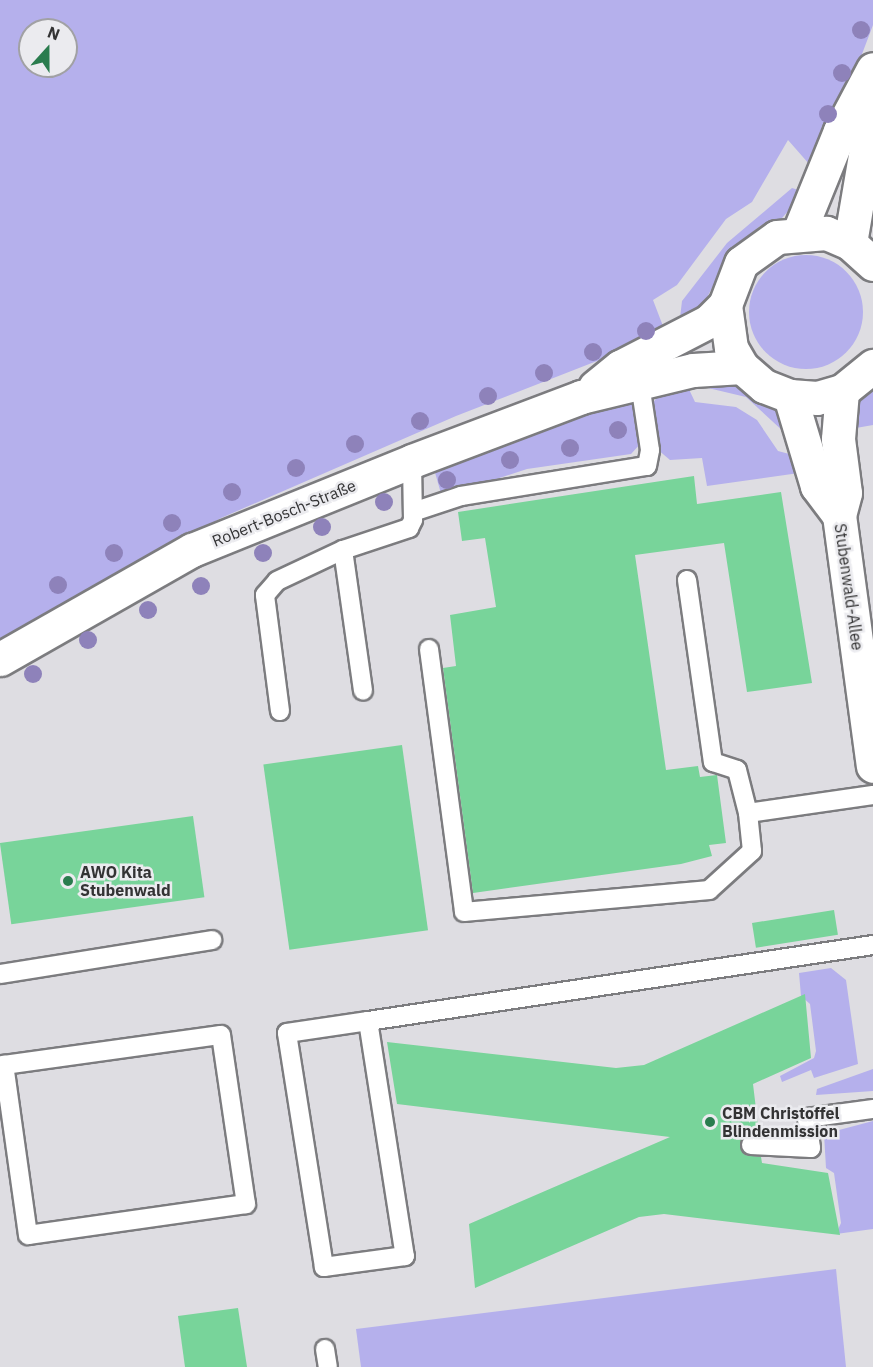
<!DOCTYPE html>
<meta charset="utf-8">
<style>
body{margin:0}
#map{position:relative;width:873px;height:1367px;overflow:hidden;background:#dedde2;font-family:"IBM Plex Sans",sans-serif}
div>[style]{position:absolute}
.green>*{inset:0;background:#b5b0ec}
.round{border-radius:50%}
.building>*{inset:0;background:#78d49a;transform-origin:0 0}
.roads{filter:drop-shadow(2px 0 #7c7c7f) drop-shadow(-2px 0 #7c7c7f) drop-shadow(0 2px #7c7c7f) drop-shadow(0 -2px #7c7c7f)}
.lane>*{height:18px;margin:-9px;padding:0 9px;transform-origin:9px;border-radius:9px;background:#fff}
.street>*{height:33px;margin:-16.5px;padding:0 16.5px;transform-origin:16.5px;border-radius:16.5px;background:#fff}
.secondary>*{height:33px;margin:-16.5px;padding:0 16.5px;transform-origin:16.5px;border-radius:16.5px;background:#fff}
.trees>*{width:18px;height:18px;margin:-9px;border-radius:50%;background:#8e82ba}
.dots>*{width:16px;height:16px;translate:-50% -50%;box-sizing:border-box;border:3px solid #ebebef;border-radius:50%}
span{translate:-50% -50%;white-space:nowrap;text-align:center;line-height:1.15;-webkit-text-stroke:5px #ebebef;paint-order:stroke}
.street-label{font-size:16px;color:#333334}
.poi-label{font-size:16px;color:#333334;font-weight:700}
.left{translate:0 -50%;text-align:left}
.north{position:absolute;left:18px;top:18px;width:60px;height:60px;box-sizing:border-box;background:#ebebef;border:2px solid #a1a1a4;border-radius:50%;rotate:21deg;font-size:16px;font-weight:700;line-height:24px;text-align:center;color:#333334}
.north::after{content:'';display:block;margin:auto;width:21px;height:27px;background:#2a7c4e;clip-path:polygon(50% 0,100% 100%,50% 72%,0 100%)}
</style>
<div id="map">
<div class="green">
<div style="clip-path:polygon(evenodd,0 0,873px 0,873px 25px,817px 173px,788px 140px,752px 202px,726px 219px,677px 285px,653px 300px,666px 334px,456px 416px,221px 518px,0 642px,0 0,30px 30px,66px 30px,66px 66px,30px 66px,30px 30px)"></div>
<div style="clip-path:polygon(792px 188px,805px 192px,782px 218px,760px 226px,732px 250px,703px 305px,680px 318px,682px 301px,727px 243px)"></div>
<div class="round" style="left:749px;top:255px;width:114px;height:114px"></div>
<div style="clip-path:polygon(712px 377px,755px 389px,785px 415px,785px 433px,746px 397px,708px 388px,703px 379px)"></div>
<div style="clip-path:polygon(873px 379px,873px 425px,856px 428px,859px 399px)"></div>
<div style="clip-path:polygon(686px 383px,695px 402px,736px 407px,757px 420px,778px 451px,793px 455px,799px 473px,707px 486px,702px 458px,670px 460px,657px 449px,653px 403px,661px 391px)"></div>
<div style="clip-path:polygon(637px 397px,642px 442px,631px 454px,527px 469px,442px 497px,434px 469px)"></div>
<div style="clip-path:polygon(831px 968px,846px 980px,858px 1064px,814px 1078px,811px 1070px,782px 1082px,780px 1076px,814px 1058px,816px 1051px,810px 1004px,801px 996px,799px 973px)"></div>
<div style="clip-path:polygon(873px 1069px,873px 1091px,816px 1095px,817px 1089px)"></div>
<div style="clip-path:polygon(873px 1121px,873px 1229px,836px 1234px,841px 1223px,834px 1173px,826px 1168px,824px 1134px)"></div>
<div style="clip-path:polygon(836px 1269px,846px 1367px,361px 1367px,356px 1329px)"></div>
</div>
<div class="building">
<div style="clip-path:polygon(694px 476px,697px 504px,781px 492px,812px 683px,747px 692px,724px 543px,635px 555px,666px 770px,698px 766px,700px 777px,717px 775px,726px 843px,709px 845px,712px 856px,681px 864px,473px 893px,443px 668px,456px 666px,450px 615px,496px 607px,485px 538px,462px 541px,458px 512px)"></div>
<div style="left:402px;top:745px;width:187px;height:140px;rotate:82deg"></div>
<div style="left:193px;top:816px;width:82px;height:195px;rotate:82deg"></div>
<div style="left:834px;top:910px;width:25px;height:83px;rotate:81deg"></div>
<div style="clip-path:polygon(805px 994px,811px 1058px,753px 1084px,759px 1134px,745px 1135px,740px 1145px,745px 1155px,761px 1157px,762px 1163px,828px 1173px,840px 1235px,664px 1214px,639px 1217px,475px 1288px,469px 1224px,670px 1137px,397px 1104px,387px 1042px,616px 1068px,644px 1065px)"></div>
<div style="clip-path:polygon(238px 1308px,247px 1367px,185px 1367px,178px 1316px)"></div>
</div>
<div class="roads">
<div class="lane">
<div style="left:413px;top:512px;width:51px;rotate:-18.4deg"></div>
<div style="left:461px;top:496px;width:188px;rotate:-9.2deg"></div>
<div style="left:647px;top:466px;width:16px;rotate:-79deg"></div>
<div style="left:650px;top:450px;width:67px;rotate:-98.6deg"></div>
<div style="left:343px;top:550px;width:142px;rotate:81.9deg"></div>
<div style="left:687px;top:580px;width:184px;rotate:81.9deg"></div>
<div style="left:713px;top:762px;width:25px;rotate:18deg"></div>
<div style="left:737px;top:770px;width:44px;rotate:75.7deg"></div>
<div style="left:429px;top:649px;width:265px;rotate:82.4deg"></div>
<div style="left:464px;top:912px;width:246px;rotate:-5.1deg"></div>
<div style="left:709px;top:890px;width:58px;rotate:-42.2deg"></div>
<div style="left:752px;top:851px;width:38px;rotate:-96deg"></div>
<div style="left:748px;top:813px;width:126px;rotate:-8.2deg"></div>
<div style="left:280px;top:711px;width:117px;rotate:-97.4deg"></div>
<div style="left:265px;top:595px;width:18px;rotate:-49deg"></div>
<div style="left:277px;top:581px;width:73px;rotate:-25.2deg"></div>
<div style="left:343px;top:550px;width:70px;rotate:-18.4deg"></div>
<div style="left:409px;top:528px;width:9px;rotate:-63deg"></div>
<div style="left:413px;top:520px;width:59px;rotate:-91deg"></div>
<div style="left:0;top:974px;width:215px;rotate:-9.1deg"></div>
<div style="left:368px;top:1021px;width:238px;rotate:81.1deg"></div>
<div style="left:405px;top:1256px;width:82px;rotate:172.3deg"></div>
<div style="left:324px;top:1267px;width:237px;rotate:-99deg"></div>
<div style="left:287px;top:1033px;width:82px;rotate:-8.4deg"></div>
<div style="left:368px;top:1021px;width:511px;rotate:-8.56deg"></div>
<div style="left:0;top:1066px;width:4px;rotate:-14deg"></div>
<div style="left:4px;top:1065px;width:219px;rotate:-7.9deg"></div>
<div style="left:221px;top:1035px;width:171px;rotate:81.6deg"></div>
<div style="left:246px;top:1204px;width:220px;rotate:171.9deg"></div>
<div style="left:28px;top:1235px;width:172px;rotate:-98deg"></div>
<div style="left:751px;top:1145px;width:60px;rotate:2.9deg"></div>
<div style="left:811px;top:1148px;width:30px;rotate:-98deg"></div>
<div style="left:807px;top:1118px;width:67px;rotate:-7.8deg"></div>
<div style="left:325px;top:1349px;width:18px;rotate:81deg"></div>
</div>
<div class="street">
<div style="left:842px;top:391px;width:48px;rotate:94.8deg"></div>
<div style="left:838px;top:439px;width:54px;rotate:82.6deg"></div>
<div style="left:845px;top:493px;width:23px;rotate:105deg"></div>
<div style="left:839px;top:515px;width:253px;rotate:82.3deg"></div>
<div style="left:790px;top:396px;width:94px;rotate:73.3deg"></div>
<div style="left:817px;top:486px;width:36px;rotate:53deg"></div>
</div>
<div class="secondary">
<div style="left:799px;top:232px;width:109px;rotate:-67.9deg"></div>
<div style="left:840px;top:131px;width:70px;rotate:-62deg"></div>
<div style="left:850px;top:243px;width:136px;rotate:-80.3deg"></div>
<div style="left:873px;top:264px;width:31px;rotate:-138deg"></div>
<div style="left:850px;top:243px;width:26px;rotate:-157deg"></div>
<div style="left:826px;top:233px;width:49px;rotate:175.3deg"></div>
<div style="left:777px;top:237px;width:44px;rotate:144.2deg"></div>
<div style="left:741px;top:263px;width:45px;rotate:110.9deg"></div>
<div style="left:725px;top:305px;width:43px;rotate:82.1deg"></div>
<div style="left:731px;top:348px;width:22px;rotate:60deg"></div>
<div style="left:742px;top:367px;width:29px;rotate:41deg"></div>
<div style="left:764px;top:386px;width:28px;rotate:21deg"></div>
<div style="left:790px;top:396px;width:27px;rotate:4deg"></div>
<div style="left:817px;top:398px;width:26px;rotate:-16deg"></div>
<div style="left:842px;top:391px;width:40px;rotate:-39deg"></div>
<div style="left:595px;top:387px;width:32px;rotate:-39deg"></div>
<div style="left:620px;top:367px;width:100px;rotate:-27.3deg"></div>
<div style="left:709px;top:321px;width:23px;rotate:-45deg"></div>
<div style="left:0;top:659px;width:221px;rotate:-29.6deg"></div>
<div style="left:192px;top:550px;width:237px;rotate:-22deg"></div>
<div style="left:412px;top:461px;width:181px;rotate:-20.7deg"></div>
<div style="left:581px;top:397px;width:115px;rotate:-13.6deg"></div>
<div style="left:693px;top:370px;width:49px;rotate:-3.5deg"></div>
</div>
</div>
<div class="trees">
<div style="left:861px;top:30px"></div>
<div style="left:842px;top:73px"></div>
<div style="left:828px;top:114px"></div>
<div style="left:646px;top:331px"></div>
<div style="left:593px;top:352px"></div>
<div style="left:544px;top:373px"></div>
<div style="left:488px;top:396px"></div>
<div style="left:420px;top:421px"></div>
<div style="left:618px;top:430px"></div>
<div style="left:355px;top:444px"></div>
<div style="left:570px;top:448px"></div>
<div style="left:510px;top:460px"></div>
<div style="left:296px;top:468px"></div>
<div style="left:447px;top:480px"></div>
<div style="left:232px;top:492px"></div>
<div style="left:384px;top:502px"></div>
<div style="left:172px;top:523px"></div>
<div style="left:322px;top:527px"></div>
<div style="left:114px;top:553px"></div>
<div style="left:263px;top:553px"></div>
<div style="left:58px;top:585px"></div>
<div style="left:201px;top:586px"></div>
<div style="left:148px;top:610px"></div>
<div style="left:88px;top:640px"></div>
<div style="left:33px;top:674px"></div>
</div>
<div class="dots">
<div style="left:68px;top:881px;background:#2a7c4e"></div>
<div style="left:710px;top:1122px;background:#2a7c4e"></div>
</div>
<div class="street-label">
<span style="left:284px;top:513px;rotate:-22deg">Robert-Bosch-Straße</span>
<span style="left:849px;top:587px;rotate:82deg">Stubenwald-Allee</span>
</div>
<div class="poi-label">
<span class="left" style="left:80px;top:881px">AWO Kita<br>Stubenwald</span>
<span class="left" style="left:722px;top:1122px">CBM Christoffel<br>Blindenmission</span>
</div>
<div class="north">N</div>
</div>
